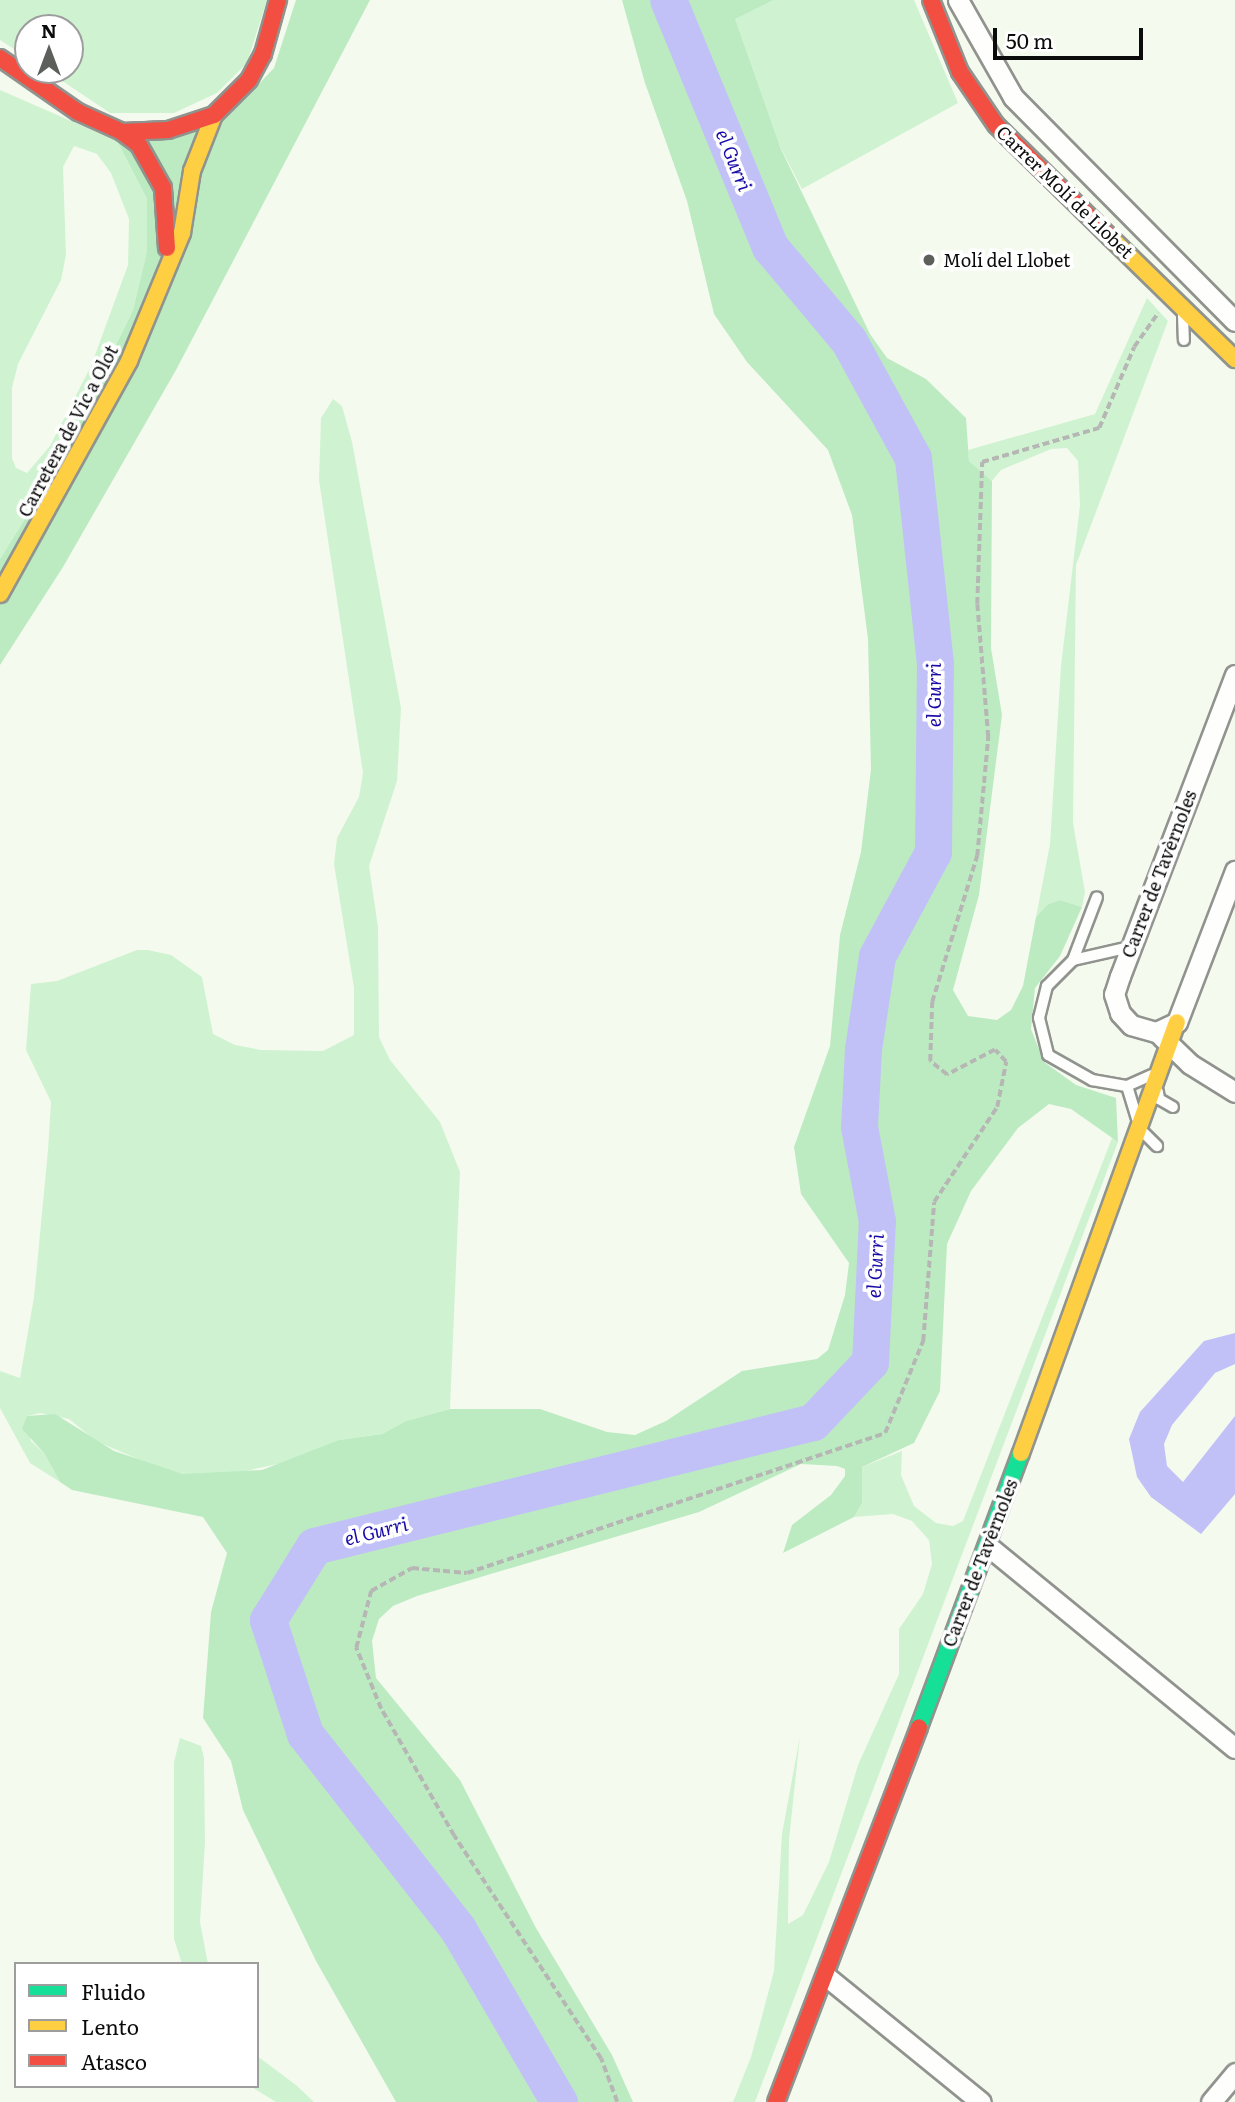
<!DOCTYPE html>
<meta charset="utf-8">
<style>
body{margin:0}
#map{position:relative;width:1235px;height:2102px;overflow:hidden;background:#f5faef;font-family:Literata,serif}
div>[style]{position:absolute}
.green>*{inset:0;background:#cff3d1}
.forest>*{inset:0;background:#bcebc2}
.water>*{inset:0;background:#c1c1f7}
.river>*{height:37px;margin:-18.5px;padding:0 18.5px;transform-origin:18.5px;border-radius:18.5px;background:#c1c1f7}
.path>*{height:3.5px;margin-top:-1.75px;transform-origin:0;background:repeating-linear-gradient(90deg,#b6b7b5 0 7px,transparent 0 10.5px)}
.roads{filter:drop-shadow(2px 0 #90938e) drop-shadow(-2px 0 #90938e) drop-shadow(0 2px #90938e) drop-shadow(0 -2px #90938e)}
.lane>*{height:10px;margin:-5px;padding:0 5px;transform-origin:5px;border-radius:5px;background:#fefefd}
.street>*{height:19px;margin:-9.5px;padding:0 9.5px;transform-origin:9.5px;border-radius:9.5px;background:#fefefd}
.fast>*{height:16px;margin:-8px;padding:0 8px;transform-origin:8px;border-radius:8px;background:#16e098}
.slow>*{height:16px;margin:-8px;padding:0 8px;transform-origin:8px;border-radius:8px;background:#ffcf43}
.jam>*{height:16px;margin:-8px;padding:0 8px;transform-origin:8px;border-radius:8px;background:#f24e42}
.dots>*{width:19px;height:19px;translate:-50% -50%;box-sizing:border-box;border:4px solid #fff;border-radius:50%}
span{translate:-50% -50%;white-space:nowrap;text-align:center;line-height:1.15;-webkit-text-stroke:7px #fff;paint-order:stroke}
.street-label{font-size:18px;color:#0b0b0b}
.poi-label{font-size:18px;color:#0b0b0b}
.left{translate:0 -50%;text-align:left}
.water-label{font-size:19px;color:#180ba7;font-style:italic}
.legend{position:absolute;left:14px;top:1962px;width:245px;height:126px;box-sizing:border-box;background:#fff;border:2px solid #9d9d9d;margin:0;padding:9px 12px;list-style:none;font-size:21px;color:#0b0b0b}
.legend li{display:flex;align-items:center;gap:14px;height:35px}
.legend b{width:35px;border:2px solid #9d9d9d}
.north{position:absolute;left:14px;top:14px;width:70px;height:70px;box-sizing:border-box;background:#fff;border:2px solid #9d9d9d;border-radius:50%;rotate:0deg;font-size:19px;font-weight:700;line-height:28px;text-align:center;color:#0b0b0b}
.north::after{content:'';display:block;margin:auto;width:24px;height:32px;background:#5d5f5b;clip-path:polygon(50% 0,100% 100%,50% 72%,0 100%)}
.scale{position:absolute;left:993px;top:28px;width:150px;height:32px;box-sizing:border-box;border:4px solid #0b0b0b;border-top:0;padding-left:9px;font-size:21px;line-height:24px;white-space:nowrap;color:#0b0b0b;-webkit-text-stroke:5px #fff;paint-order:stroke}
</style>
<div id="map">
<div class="green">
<div style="clip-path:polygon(0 0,267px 0,247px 63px,217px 93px,174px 113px,110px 113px,46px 70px,70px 70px,70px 28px,28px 28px,28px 58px,0 40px)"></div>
<div style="clip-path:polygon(774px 0,914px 0,958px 103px,802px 189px,772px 131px,734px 18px)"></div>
<div style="clip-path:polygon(evenodd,0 90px,117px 141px,147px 199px,147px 251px,133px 310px,54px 472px,0 559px,0 90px,74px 146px,97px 154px,111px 173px,129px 219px,128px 265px,91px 366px,50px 446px,27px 473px,16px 468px,12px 458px,12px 388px,18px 364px,61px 280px,66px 255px,63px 167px,74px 146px)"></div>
<div style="clip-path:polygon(1147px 298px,1168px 321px,1076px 565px,1073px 823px,1085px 892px,1082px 907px,1060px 900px,1048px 904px,1036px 917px,1050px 844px,1061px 666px,1080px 505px,1078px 461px,1067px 448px,1051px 449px,1001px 470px,992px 481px,969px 461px,968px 450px,1095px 414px)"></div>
<div style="clip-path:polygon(333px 399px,342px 406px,352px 442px,401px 708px,397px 781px,369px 866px,378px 927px,379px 1037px,390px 1060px,440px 1122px,460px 1172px,450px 1409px,406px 1421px,382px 1434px,339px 1440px,297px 1460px,231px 1474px,183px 1474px,154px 1466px,96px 1441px,69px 1419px,40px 1413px,27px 1416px,31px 1441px,44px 1453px,60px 1482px,30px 1463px,0 1408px,0 1371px,20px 1378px,34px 1297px,48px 1150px,51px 1102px,26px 1050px,31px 984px,57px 981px,137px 950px,148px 950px,171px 955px,202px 977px,213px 1034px,235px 1045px,261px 1050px,323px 1051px,354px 1035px,354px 988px,334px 864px,337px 838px,359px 797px,363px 773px,319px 480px,321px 418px)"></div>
<div style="clip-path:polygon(1112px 1138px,1118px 1142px,755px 2102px,733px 2102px,751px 2057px,774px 1971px,782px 1834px,800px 1736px,789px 1840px,788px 1924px,803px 1915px,829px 1862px,858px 1765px,899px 1674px,899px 1629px,923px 1594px,932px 1564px,929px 1540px,912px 1521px,893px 1514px,854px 1517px,862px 1503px,862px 1467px,902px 1451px,901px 1475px,914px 1506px,936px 1523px,953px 1526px,963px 1521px)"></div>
<div style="clip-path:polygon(180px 1738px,201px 1746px,204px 1758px,205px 1843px,200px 1922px,208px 1964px,182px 1964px,174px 1939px,174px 1762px)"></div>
<div style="clip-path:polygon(257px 2056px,296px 2085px,314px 2102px,276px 2102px,250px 2086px,257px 2086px)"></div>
</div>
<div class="forest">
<div style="clip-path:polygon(296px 0,370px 0,176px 370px,63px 567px,0 665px,0 559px,54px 472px,133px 310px,147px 251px,147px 199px,117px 141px,217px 128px,274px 68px)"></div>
<div style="clip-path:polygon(622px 0,774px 0,735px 19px,780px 147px,870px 334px,887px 358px,926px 379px,966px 418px,969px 461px,992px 481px,991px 648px,1002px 715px,979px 895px,953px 990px,968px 1016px,997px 1020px,1011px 1010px,1023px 986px,1036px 917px,1048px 904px,1060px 900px,1082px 907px,1060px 956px,1035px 988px,1031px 1029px,1044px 1062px,1076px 1085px,1116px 1098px,1118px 1142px,1071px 1109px,1049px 1104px,1018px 1128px,971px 1191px,947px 1244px,940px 1391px,914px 1443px,862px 1467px,862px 1503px,854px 1517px,783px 1553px,792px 1525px,831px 1495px,845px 1476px,845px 1469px,837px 1466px,801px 1464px,699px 1512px,417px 1596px,393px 1606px,379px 1619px,372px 1641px,376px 1678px,460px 1780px,536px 1928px,612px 2055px,633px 2102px,396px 2102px,316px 1961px,243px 1810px,231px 1761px,203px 1718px,211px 1612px,227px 1553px,203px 1517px,72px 1490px,60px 1482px,44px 1453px,22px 1429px,27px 1416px,55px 1414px,114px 1451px,183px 1474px,262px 1470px,339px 1440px,382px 1434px,406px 1421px,450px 1409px,540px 1409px,607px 1432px,635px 1435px,666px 1421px,742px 1371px,817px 1359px,828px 1350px,845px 1295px,849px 1263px,801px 1194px,794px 1147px,830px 1046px,840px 935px,861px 852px,871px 769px,868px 639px,852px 515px,828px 450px,747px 362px,714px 314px,687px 201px,645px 83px)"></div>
</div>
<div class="water">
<div style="clip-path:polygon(1235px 1333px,1235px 1364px,1215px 1373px,1172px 1425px,1164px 1444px,1167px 1466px,1183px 1482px,1235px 1416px,1235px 1494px,1201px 1534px,1151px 1497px,1137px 1477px,1129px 1439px,1140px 1412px,1204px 1341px)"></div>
</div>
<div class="river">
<div style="left:559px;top:2102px;width:200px;rotate:-120.3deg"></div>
<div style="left:458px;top:1929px;width:248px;rotate:-128.1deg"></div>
<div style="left:305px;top:1734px;width:120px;rotate:-108deg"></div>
<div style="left:268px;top:1620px;width:87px;rotate:-58.1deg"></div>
<div style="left:314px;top:1546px;width:514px;rotate:-13.96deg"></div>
<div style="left:813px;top:1422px;width:83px;rotate:-46.5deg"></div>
<div style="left:870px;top:1362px;width:141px;rotate:-87.2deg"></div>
<div style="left:877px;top:1221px;width:96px;rotate:-100.8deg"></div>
<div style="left:859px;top:1127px;width:78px;rotate:-87.1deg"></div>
<div style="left:863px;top:1049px;width:94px;rotate:-81.4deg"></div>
<div style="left:877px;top:956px;width:118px;rotate:-61.7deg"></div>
<div style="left:933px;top:852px;width:188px;rotate:-89.4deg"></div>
<div style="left:935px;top:664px;width:207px;rotate:-96.1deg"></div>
<div style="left:913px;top:458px;width:133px;rotate:-118.7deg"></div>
<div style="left:849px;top:341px;width:123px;rotate:-130deg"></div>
<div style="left:770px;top:247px;width:267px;rotate:-112.4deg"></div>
</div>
<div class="path">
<div style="left:617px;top:2102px;width:46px;rotate:-110.4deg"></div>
<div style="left:601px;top:2059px;width:267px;rotate:-123.4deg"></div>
<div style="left:454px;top:1836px;width:146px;rotate:-119.9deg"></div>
<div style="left:381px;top:1709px;width:66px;rotate:-112.3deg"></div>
<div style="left:356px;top:1648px;width:59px;rotate:-75.3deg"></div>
<div style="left:371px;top:1591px;width:47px;rotate:-29.3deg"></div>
<div style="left:412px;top:1568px;width:55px;rotate:5.2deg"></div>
<div style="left:467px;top:1573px;width:441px;rotate:-18.5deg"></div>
<div style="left:885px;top:1433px;width:100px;rotate:-67.6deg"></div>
<div style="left:923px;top:1341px;width:139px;rotate:-85.5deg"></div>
<div style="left:934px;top:1202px;width:114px;rotate:-56.4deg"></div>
<div style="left:997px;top:1107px;width:46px;rotate:-78.7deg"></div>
<div style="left:1006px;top:1062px;width:16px;rotate:-133deg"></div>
<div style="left:995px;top:1050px;width:54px;rotate:152.5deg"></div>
<div style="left:947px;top:1075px;width:22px;rotate:-141deg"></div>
<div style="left:930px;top:1061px;width:59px;rotate:-88.1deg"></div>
<div style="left:932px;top:1002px;width:153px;rotate:-72.9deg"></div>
<div style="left:977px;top:856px;width:120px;rotate:-84.7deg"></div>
<div style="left:988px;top:737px;width:133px;rotate:-94.7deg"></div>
<div style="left:977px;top:604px;width:142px;rotate:-88deg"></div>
<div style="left:982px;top:462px;width:122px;rotate:-16.2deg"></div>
<div style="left:1099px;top:428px;width:88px;rotate:-66.6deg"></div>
<div style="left:1134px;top:347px;width:42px;rotate:-54.8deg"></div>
</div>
<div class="roads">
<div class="lane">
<div style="left:1183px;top:315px;width:25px;rotate:88deg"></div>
<div style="left:1130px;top:947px;width:58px;rotate:167.2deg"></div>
<div style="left:1073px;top:960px;width:37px;rotate:135deg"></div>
<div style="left:1047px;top:986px;width:33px;rotate:104deg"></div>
<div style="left:1039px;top:1018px;width:38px;rotate:76deg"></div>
<div style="left:1048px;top:1055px;width:51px;rotate:29.6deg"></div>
<div style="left:1092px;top:1080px;width:36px;rotate:10deg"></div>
<div style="left:1127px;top:1086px;width:34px;rotate:73deg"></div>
<div style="left:1073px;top:960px;width:67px;rotate:-69.1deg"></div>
<div style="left:1127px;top:1086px;width:27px;rotate:-24deg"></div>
<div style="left:1158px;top:1092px;width:7px;rotate:82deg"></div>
<div style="left:1159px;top:1099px;width:16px;rotate:30deg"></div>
<div style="left:1143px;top:1132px;width:20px;rotate:45deg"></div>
</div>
<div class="street">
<div style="left:958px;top:0;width:112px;rotate:60.4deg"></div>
<div style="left:1013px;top:97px;width:315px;rotate:45.3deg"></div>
<div style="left:1235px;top:675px;width:322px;rotate:110.9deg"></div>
<div style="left:1120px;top:976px;width:19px;rotate:108deg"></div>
<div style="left:1114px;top:994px;width:20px;rotate:72deg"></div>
<div style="left:1120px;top:1013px;width:16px;rotate:47deg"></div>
<div style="left:1131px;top:1025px;width:26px;rotate:16deg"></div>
<div style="left:1156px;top:1032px;width:23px;rotate:-25deg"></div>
<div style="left:1177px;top:1022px;width:162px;rotate:-69deg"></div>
<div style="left:1161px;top:1036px;width:40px;rotate:44deg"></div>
<div style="left:1190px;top:1064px;width:53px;rotate:31.9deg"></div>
<div style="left:988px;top:1546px;width:319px;rotate:39.3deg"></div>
<div style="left:827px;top:1977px;width:198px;rotate:39.1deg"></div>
<div style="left:1211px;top:2102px;width:38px;rotate:-50deg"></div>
</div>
<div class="fast">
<div style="left:919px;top:1727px;width:292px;rotate:-69.6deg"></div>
</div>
<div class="slow">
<div style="left:1110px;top:237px;width:175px;rotate:44.3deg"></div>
<div style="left:0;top:594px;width:266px;rotate:-61deg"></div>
<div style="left:129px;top:361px;width:139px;rotate:-67.5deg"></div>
<div style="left:182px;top:233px;width:63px;rotate:-80.8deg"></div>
<div style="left:192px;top:171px;width:60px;rotate:-68.6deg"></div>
<div style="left:1021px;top:1453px;width:458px;rotate:-70.1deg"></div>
</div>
<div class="jam">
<div style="left:931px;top:0;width:78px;rotate:68.1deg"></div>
<div style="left:960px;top:72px;width:64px;rotate:55.8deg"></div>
<div style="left:996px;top:125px;width:160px;rotate:44.5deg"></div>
<div style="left:0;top:58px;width:95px;rotate:34.7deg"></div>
<div style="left:78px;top:112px;width:48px;rotate:24.4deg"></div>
<div style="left:122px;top:132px;width:46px;rotate:-2.5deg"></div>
<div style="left:168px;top:130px;width:48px;rotate:-18.1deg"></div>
<div style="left:214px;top:115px;width:49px;rotate:-45deg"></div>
<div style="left:249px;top:80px;width:30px;rotate:-62deg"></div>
<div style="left:263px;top:54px;width:56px;rotate:-74.5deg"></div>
<div style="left:122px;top:132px;width:21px;rotate:37deg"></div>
<div style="left:139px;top:145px;width:49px;rotate:60.8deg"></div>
<div style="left:163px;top:188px;width:60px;rotate:86.2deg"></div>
<div style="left:776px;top:2102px;width:401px;rotate:-69.1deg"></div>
</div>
</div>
<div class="dots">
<div style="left:929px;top:260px;background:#5d5f5b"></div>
</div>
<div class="street-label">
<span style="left:1065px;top:192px;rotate:44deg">Carrer Molí de Llobet</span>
<span style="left:68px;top:431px;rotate:-62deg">Carretera de Vic a Olot</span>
<span style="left:1159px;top:874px;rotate:-69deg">Carrer de Tavèrnoles</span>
<span style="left:980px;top:1563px;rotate:-69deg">Carrer de Tavèrnoles</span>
</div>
<div class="poi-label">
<span class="left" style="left:943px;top:260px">Molí del Llobet</span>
</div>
<div class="water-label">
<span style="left:734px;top:160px;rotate:68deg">el Gurri</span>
<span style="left:934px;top:695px;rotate:-90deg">el Gurri</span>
<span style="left:875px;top:1266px;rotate:-87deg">el Gurri</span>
<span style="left:376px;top:1531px;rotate:-14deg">el Gurri</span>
</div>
<ul class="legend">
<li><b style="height:9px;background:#16e098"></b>Fluido</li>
<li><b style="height:9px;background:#ffcf43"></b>Lento</li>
<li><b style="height:9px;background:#f24e42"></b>Atasco</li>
</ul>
<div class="north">N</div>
<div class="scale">50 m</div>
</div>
